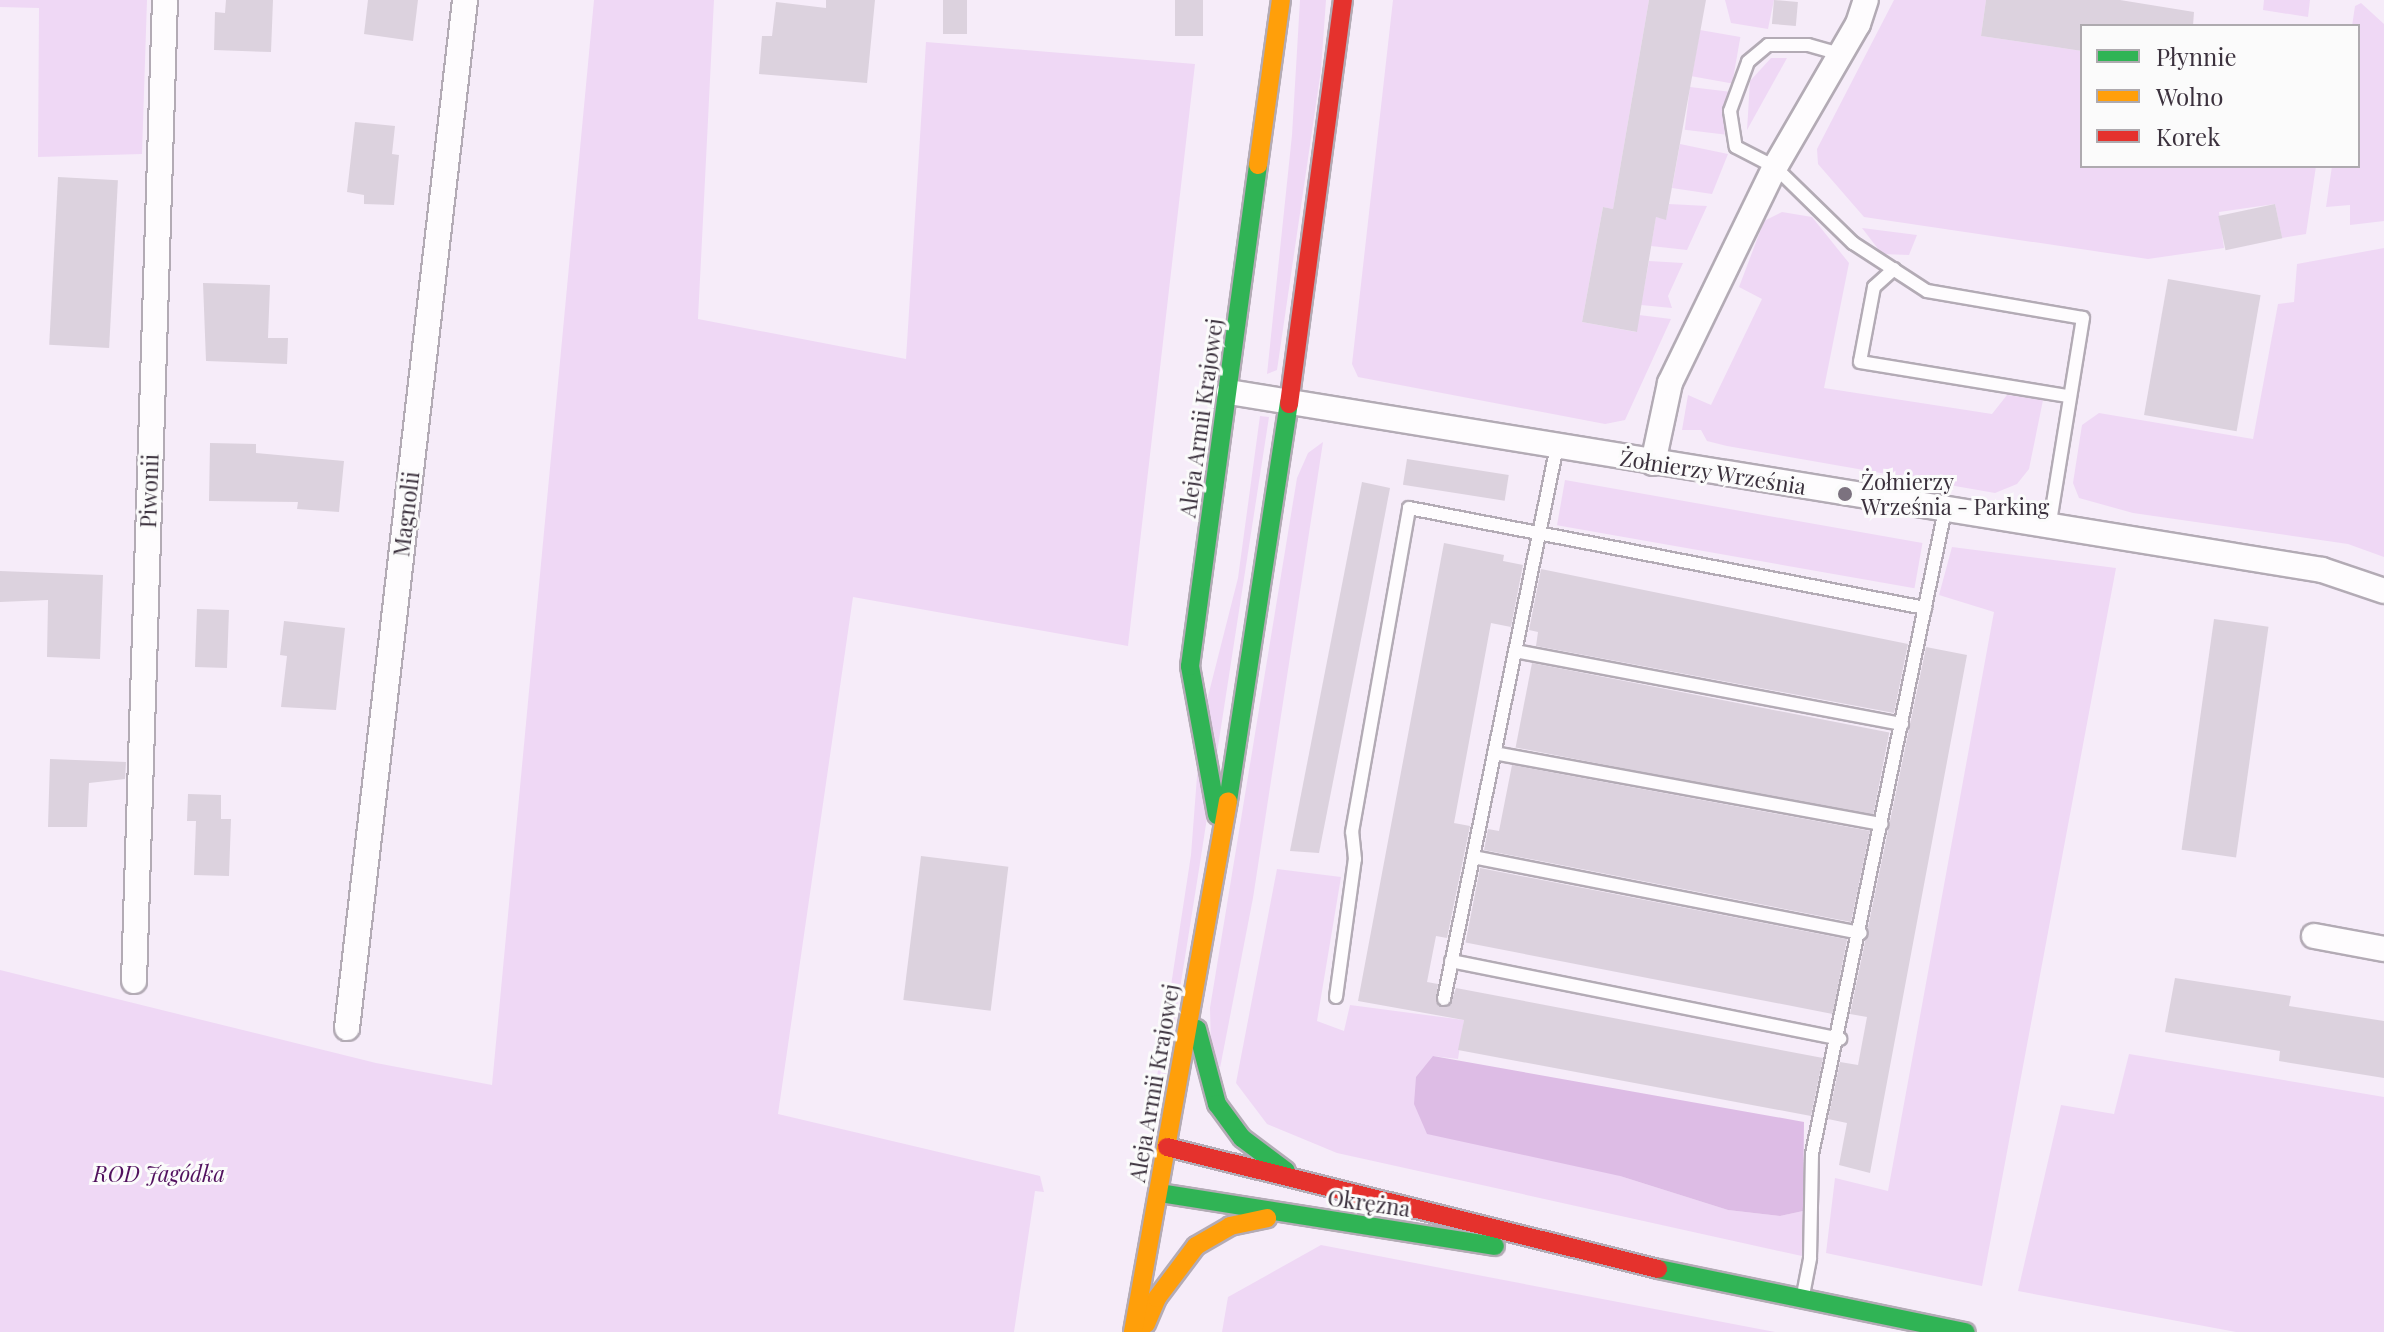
<!DOCTYPE html>
<meta charset="utf-8">
<style>
body{margin:0}
#map{position:relative;width:2384px;height:1332px;overflow:hidden;background:#f6ecf9;font-family:"Playfair Display",serif}
div>[style]{position:absolute}
.green>*{inset:0;background:#efd8f5;transform-origin:0 0}
.forest>*{inset:0;background:#ddbce5}
.building>*{inset:0;background:#dcd2de;transform-origin:0 0}
.roads{filter:drop-shadow(2px 0 #b3abb5) drop-shadow(-2px 0 #b3abb5) drop-shadow(0 2px #b3abb5) drop-shadow(0 -2px #b3abb5)}
.lane>*{height:12px;margin:-6px;padding:0 6px;transform-origin:6px;border-radius:6px;background:#fefcfe}
.street>*{height:24px;margin:-12px;padding:0 12px;transform-origin:12px;border-radius:12px;background:#fefcfe}
.fast>*{height:18px;margin:-9px;padding:0 9px;transform-origin:9px;border-radius:9px;background:#30b455}
.slow>*{height:18px;margin:-9px;padding:0 9px;transform-origin:9px;border-radius:9px;background:#ff9f0a}
.jam>*{height:18px;margin:-9px;padding:0 9px;transform-origin:9px;border-radius:9px;background:#e5322d}
.dots>*{width:22px;height:22px;translate:-50% -50%;box-sizing:border-box;border:4px solid #fbfbfb;border-radius:50%}
span{translate:-50% -50%;white-space:nowrap;text-align:center;line-height:1.15;-webkit-text-stroke:6px #fbfbfb;paint-order:stroke}
.street-label{font-size:22px;color:#3b313d}
.poi-label{font-size:22px;color:#3b313d}
.left{translate:0 -50%;text-align:left}
.park-label{font-size:22px;color:#51115e;font-style:italic}
.legend{position:absolute;left:2080px;top:24px;width:280px;height:144px;box-sizing:border-box;background:#fbfbfb;border:2px solid #aeaaaf;margin:0;padding:10px 14px;list-style:none;font-size:24px;color:#3b313d}
.legend li{display:flex;align-items:center;gap:16px;height:40px}
.legend b{width:40px;border:2px solid #aeaaaf}
</style>
<div id="map">
<div class="green">
<div style="clip-path:polygon(0 0,147px 0,142px 154px,38px 157px,39px 8px,0 7px)"></div>
<div style="clip-path:polygon(594px 0,714px 0,698px 319px,906px 359px,926px 42px,1195px 64px,1128px 646px,853px 597px,778px 1114px,1040px 1176px,1044px 1192px,1035px 1191px,1014px 1332px,0 1332px,0 970px,376px 1063px,492px 1085px)"></div>
<div style="clip-path:polygon(1300px 0,1326px 0,1321px 70px,1277px 370px,1267px 374px,1292px 135px)"></div>
<div style="clip-path:polygon(1393px 0,1649px 0,1613px 209px,1603px 207px,1582px 322px,1636px 332px,1639px 315px,1671px 319px,1625px 420px,1605px 424px,1358px 377px,1352px 364px)"></div>
<div style="clip-path:polygon(1725px 0,1774px 0,1768px 29px,1731px 23px)"></div>
<div style="clip-path:polygon(1894px 0,1986px 0,1981px 36px,2082px 51px,2082px 166px,2316px 166px,2306px 234px,2282px 238px,2275px 204px,2219px 212px,2224px 248px,2148px 259px,1864px 217px,1818px 164px,1817px 149px)"></div>
<div style="clip-path:polygon(2264px 0,2310px 0,2308px 17px,2263px 10px)"></div>
<div style="clip-path:polygon(2361px 3px,2384px 24px,2384px 221px,2350px 225px,2350px 205px,2326px 207px,2332px 166px,2358px 166px,2358px 26px,2352px 26px,2355px 6px)"></div>
<div style="left:1700px;top:30px;width:41px;height:47px;rotate:10deg"></div>
<div style="clip-path:polygon(1771px 58px,1787px 58px,1747px 130px,1750px 81px)"></div>
<div style="left:1690px;top:87px;width:40px;height:43px;rotate:7deg"></div>
<div style="clip-path:polygon(1680px 144px,1728px 154px,1712px 194px,1672px 188px)"></div>
<div style="clip-path:polygon(1669px 204px,1707px 206px,1687px 250px,1651px 246px,1656px 217px,1666px 219px)"></div>
<div style="clip-path:polygon(1782px 212px,1812px 217px,1849px 263px,1824px 388px,1992px 414px,2007px 395px,2043px 400px,2029px 469px,2017px 484px,1995px 493px,1727px 446px,1707px 441px,1701px 430px,1682px 430px,1688px 395px,1711px 405px,1762px 299px,1739px 287px,1764px 221px)"></div>
<div style="clip-path:polygon(1862px 228px,1917px 235px,1909px 255px,1882px 254px)"></div>
<div style="clip-path:polygon(2384px 248px,2384px 557px,2348px 544px,2133px 513px,2079px 498px,2073px 483px,2082px 425px,2099px 413px,2253px 439px,2278px 304px,2294px 302px,2297px 264px)"></div>
<div style="clip-path:polygon(1649px 261px,1683px 263px,1668px 296px,1672px 308px,1641px 305px)"></div>
<div style="clip-path:polygon(1260px 416px,1269px 417px,1200px 863px,1160px 1114px,1151px 1116px,1191px 855px,1201px 724px,1238px 578px)"></div>
<div style="clip-path:polygon(1323px 442px,1253px 898px,1220px 1068px,1211px 1048px,1210px 1008px,1297px 478px,1308px 453px)"></div>
<div style="left:1565px;top:480px;width:363px;height:46px;rotate:10deg"></div>
<div style="clip-path:polygon(1952px 547px,2116px 568px,1982px 1286px,1826px 1253px,1835px 1178px,1888px 1191px,1994px 612px,1939px 595px)"></div>
<div style="clip-path:polygon(1277px 869px,1341px 877px,1317px 1021px,1344px 1031px,1350px 1005px,1464px 1020px,1458px 1059px,1433px 1056px,1620px 1176px,1728px 1210px,1780px 1216px,1803px 1211px,1802px 1256px,1337px 1153px,1267px 1124px,1236px 1083px)"></div>
<div style="clip-path:polygon(2129px 1054px,2384px 1097px,2384px 1332px,2236px 1332px,2018px 1291px,2061px 1105px,2114px 1114px)"></div>
<div style="clip-path:polygon(1321px 1245px,1775px 1332px,1222px 1332px,1228px 1297px)"></div>
</div>
<div class="forest">
<div style="clip-path:polygon(1433px 1056px,1804px 1122px,1803px 1211px,1780px 1216px,1728px 1210px,1620px 1176px,1427px 1134px,1414px 1104px,1416px 1077px)"></div>
</div>
<div class="building">
<div style="clip-path:polygon(226px 0,273px 0,271px 52px,214px 50px,215px 12px,225px 13px)"></div>
<div style="clip-path:polygon(368px 0,418px 0,413px 41px,364px 34px)"></div>
<div style="clip-path:polygon(826px 0,875px 0,867px 83px,759px 74px,762px 36px,772px 36px,776px 2px,826px 8px)"></div>
<div style="left:943px;top:0;width:24px;height:34px"></div>
<div style="left:1175px;top:0;width:28px;height:36px"></div>
<div style="clip-path:polygon(1649px 0,1706px 0,1666px 220px,1656px 217px,1637px 332px,1582px 322px,1603px 207px,1613px 209px)"></div>
<div style="left:1774px;top:0;width:24px;height:24px;rotate:5deg"></div>
<div style="clip-path:polygon(1986px 0,2120px 0,2194px 12px,2193px 26px,2082px 26px,2082px 51px,1981px 36px)"></div>
<div style="clip-path:polygon(355px 122px,395px 126px,392px 154px,399px 155px,394px 205px,364px 204px,364px 195px,347px 192px)"></div>
<div style="left:58px;top:177px;width:60px;height:168px;rotate:3deg"></div>
<div style="left:2275px;top:204px;width:35px;height:58px;rotate:78deg"></div>
<div style="left:2168px;top:279px;width:94px;height:138px;rotate:10deg"></div>
<div style="clip-path:polygon(203px 283px,270px 285px,268px 338px,288px 338px,287px 364px,206px 361px)"></div>
<div style="clip-path:polygon(210px 443px,256px 444px,256px 453px,344px 461px,339px 512px,297px 509px,298px 502px,209px 501px)"></div>
<div style="left:1407px;top:459px;width:103px;height:26px;rotate:9deg"></div>
<div style="clip-path:polygon(1362px 482px,1390px 488px,1366px 614px,1319px 853px,1290px 851px)"></div>
<div style="clip-path:polygon(1444px 543px,1504px 555px,1503px 561px,1523px 565px,1511px 627px,1491px 623px,1454px 823px,1470px 826px,1447px 938px,1436px 936px,1427px 982px,1438px 984px,1436px 1003px,1450px 1005px,1456px 988px,1823px 1058px,1811px 1116px,1458px 1050px,1464px 1020px,1358px 1001px)"></div>
<div style="clip-path:polygon(1541px 569px,1908px 644px,1894px 713px,1536px 646px,1538px 632px,1529px 630px)"></div>
<div style="clip-path:polygon(0 571px,103px 575px,100px 659px,47px 657px,48px 600px,0 602px)"></div>
<div style="left:197px;top:609px;width:32px;height:58px;rotate:2deg"></div>
<div style="left:2214px;top:619px;width:55px;height:233px;rotate:8deg"></div>
<div style="clip-path:polygon(284px 621px,345px 628px,336px 710px,281px 707px,287px 656px,280px 655px)"></div>
<div style="clip-path:polygon(1926px 647px,1967px 655px,1870px 1173px,1839px 1165px,1847px 1123px,1828px 1119px,1840px 1062px,1858px 1065px,1867px 1017px,1850px 1014px)"></div>
<div style="left:1532px;top:663px;width:364px;height:86px;rotate:11deg"></div>
<div style="clip-path:polygon(50px 759px,126px 762px,125px 779px,89px 783px,87px 827px,48px 827px)"></div>
<div style="clip-path:polygon(1512px 765px,1870px 831px,1851px 922px,1484px 850px,1488px 829px,1499px 831px)"></div>
<div style="clip-path:polygon(188px 794px,221px 795px,221px 819px,231px 819px,229px 876px,194px 875px,196px 821px,187px 821px)"></div>
<div style="left:921px;top:856px;width:88px;height:145px;rotate:7deg"></div>
<div style="left:1480px;top:868px;width:374px;height:76px;rotate:11deg"></div>
<div style="clip-path:polygon(2175px 978px,2291px 996px,2289px 1006px,2384px 1021px,2384px 1078px,2279px 1061px,2280px 1051px,2165px 1032px)"></div>
</div>
<div class="roads">
<div class="lane">
<div style="left:1840px;top:54px;width:33px;rotate:-164deg"></div>
<div style="left:1808px;top:45px;width:40px;rotate:180deg"></div>
<div style="left:1768px;top:45px;width:26px;rotate:140deg"></div>
<div style="left:1748px;top:62px;width:52px;rotate:110.2deg"></div>
<div style="left:1730px;top:111px;width:36px;rotate:81deg"></div>
<div style="left:1736px;top:147px;width:44px;rotate:27.1deg"></div>
<div style="left:1775px;top:167px;width:109px;rotate:44.3deg"></div>
<div style="left:1853px;top:243px;width:88px;rotate:33deg"></div>
<div style="left:1927px;top:291px;width:158px;rotate:9.8deg"></div>
<div style="left:2083px;top:318px;width:212px;rotate:99.2deg"></div>
<div style="left:1894px;top:269px;width:27px;rotate:138deg"></div>
<div style="left:1874px;top:287px;width:76px;rotate:100.6deg"></div>
<div style="left:1860px;top:362px;width:211px;rotate:9.3deg"></div>
<div style="left:1515px;top:651px;width:394px;rotate:10.7deg"></div>
<div style="left:1494px;top:753px;width:394px;rotate:10.4deg"></div>
<div style="left:1473px;top:857px;width:395px;rotate:11.1deg"></div>
<div style="left:1451px;top:961px;width:397px;rotate:11.3deg"></div>
<div style="left:1336px;top:997px;width:139px;rotate:-82.2deg"></div>
<div style="left:1355px;top:859px;width:27px;rotate:-96deg"></div>
<div style="left:1352px;top:832px;width:329px;rotate:-80deg"></div>
<div style="left:1409px;top:508px;width:526px;rotate:10.97deg"></div>
<div style="left:1444px;top:999px;width:564px;rotate:-78.45deg"></div>
<div style="left:1803px;top:1295px;width:38px;rotate:-79deg"></div>
<div style="left:1810px;top:1258px;width:104px;rotate:-88.9deg"></div>
<div style="left:1812px;top:1154px;width:658px;rotate:-78.33deg"></div>
</div>
<div class="street">
<div style="left:1229px;top:392px;width:1107px;rotate:9.25deg"></div>
<div style="left:2322px;top:570px;width:65px;rotate:18.7deg"></div>
<div style="left:1653px;top:463px;width:82px;rotate:-78deg"></div>
<div style="left:1670px;top:383px;width:240px;rotate:-64.1deg"></div>
<div style="left:1775px;top:167px;width:165px;rotate:-59.9deg"></div>
<div style="left:1858px;top:24px;width:25px;rotate:-72deg"></div>
<div style="left:2314px;top:936px;width:71px;rotate:10.5deg"></div>
<div style="left:134px;top:981px;width:981px;rotate:-88.19deg"></div>
<div style="left:347px;top:1028px;width:1035px;rotate:-83.45deg"></div>
</div>
<div class="fast">
<div style="left:1228px;top:801px;width:402px;rotate:-81.3deg"></div>
<div style="left:1217px;top:815px;width:151px;rotate:-100.3deg"></div>
<div style="left:1190px;top:666px;width:506px;rotate:-82.27deg"></div>
<div style="left:1197px;top:1029px;width:78px;rotate:75.1deg"></div>
<div style="left:1217px;top:1104px;width:42px;rotate:53.7deg"></div>
<div style="left:1242px;top:1138px;width:55px;rotate:36.9deg"></div>
<div style="left:1160px;top:1193px;width:339px;rotate:9deg"></div>
<div style="left:1658px;top:1269px;width:314px;rotate:11.6deg"></div>
</div>
<div class="slow">
<div style="left:1258px;top:165px;width:167px;rotate:-82.1deg"></div>
<div style="left:1146px;top:1324px;width:28px;rotate:-67deg"></div>
<div style="left:1157px;top:1298px;width:65px;rotate:-53.1deg"></div>
<div style="left:1196px;top:1246px;width:39px;rotate:-30deg"></div>
<div style="left:1230px;top:1226px;width:38px;rotate:-12deg"></div>
<div style="left:1133px;top:1332px;width:539px;rotate:-79.86deg"></div>
</div>
<div class="jam">
<div style="left:1289px;top:404px;width:408px;rotate:-82.4deg"></div>
<div style="left:1167px;top:1147px;width:506px;rotate:13.95deg"></div>
</div>
</div>
<div class="dots">
<div style="left:1845px;top:494px;background:#7c727f"></div>
</div>
<div class="street-label">
<span style="left:1201px;top:418px;rotate:-82deg">Aleja Armii Krajowej</span>
<span style="left:1713px;top:472px;rotate:9deg">Żołnierzy Września</span>
<span style="left:149px;top:491px;rotate:-88deg">Piwonii</span>
<span style="left:406px;top:514px;rotate:-83deg">Magnolii</span>
<span style="left:1154px;top:1083px;rotate:-80deg">Aleja Armii Krajowej</span>
<span style="left:1369px;top:1203px;rotate:8deg">Okrężna</span>
</div>
<div class="poi-label">
<span class="left" style="left:1861px;top:494px">Żołnierzy<br>Września - Parking</span>
</div>
<div class="park-label">
<span style="left:159px;top:1174px">ROD Jagódka</span>
</div>
<ul class="legend">
<li><b style="height:10px;background:#30b455"></b>Płynnie</li>
<li><b style="height:10px;background:#ff9f0a"></b>Wolno</li>
<li><b style="height:10px;background:#e5322d"></b>Korek</li>
</ul>
</div>
